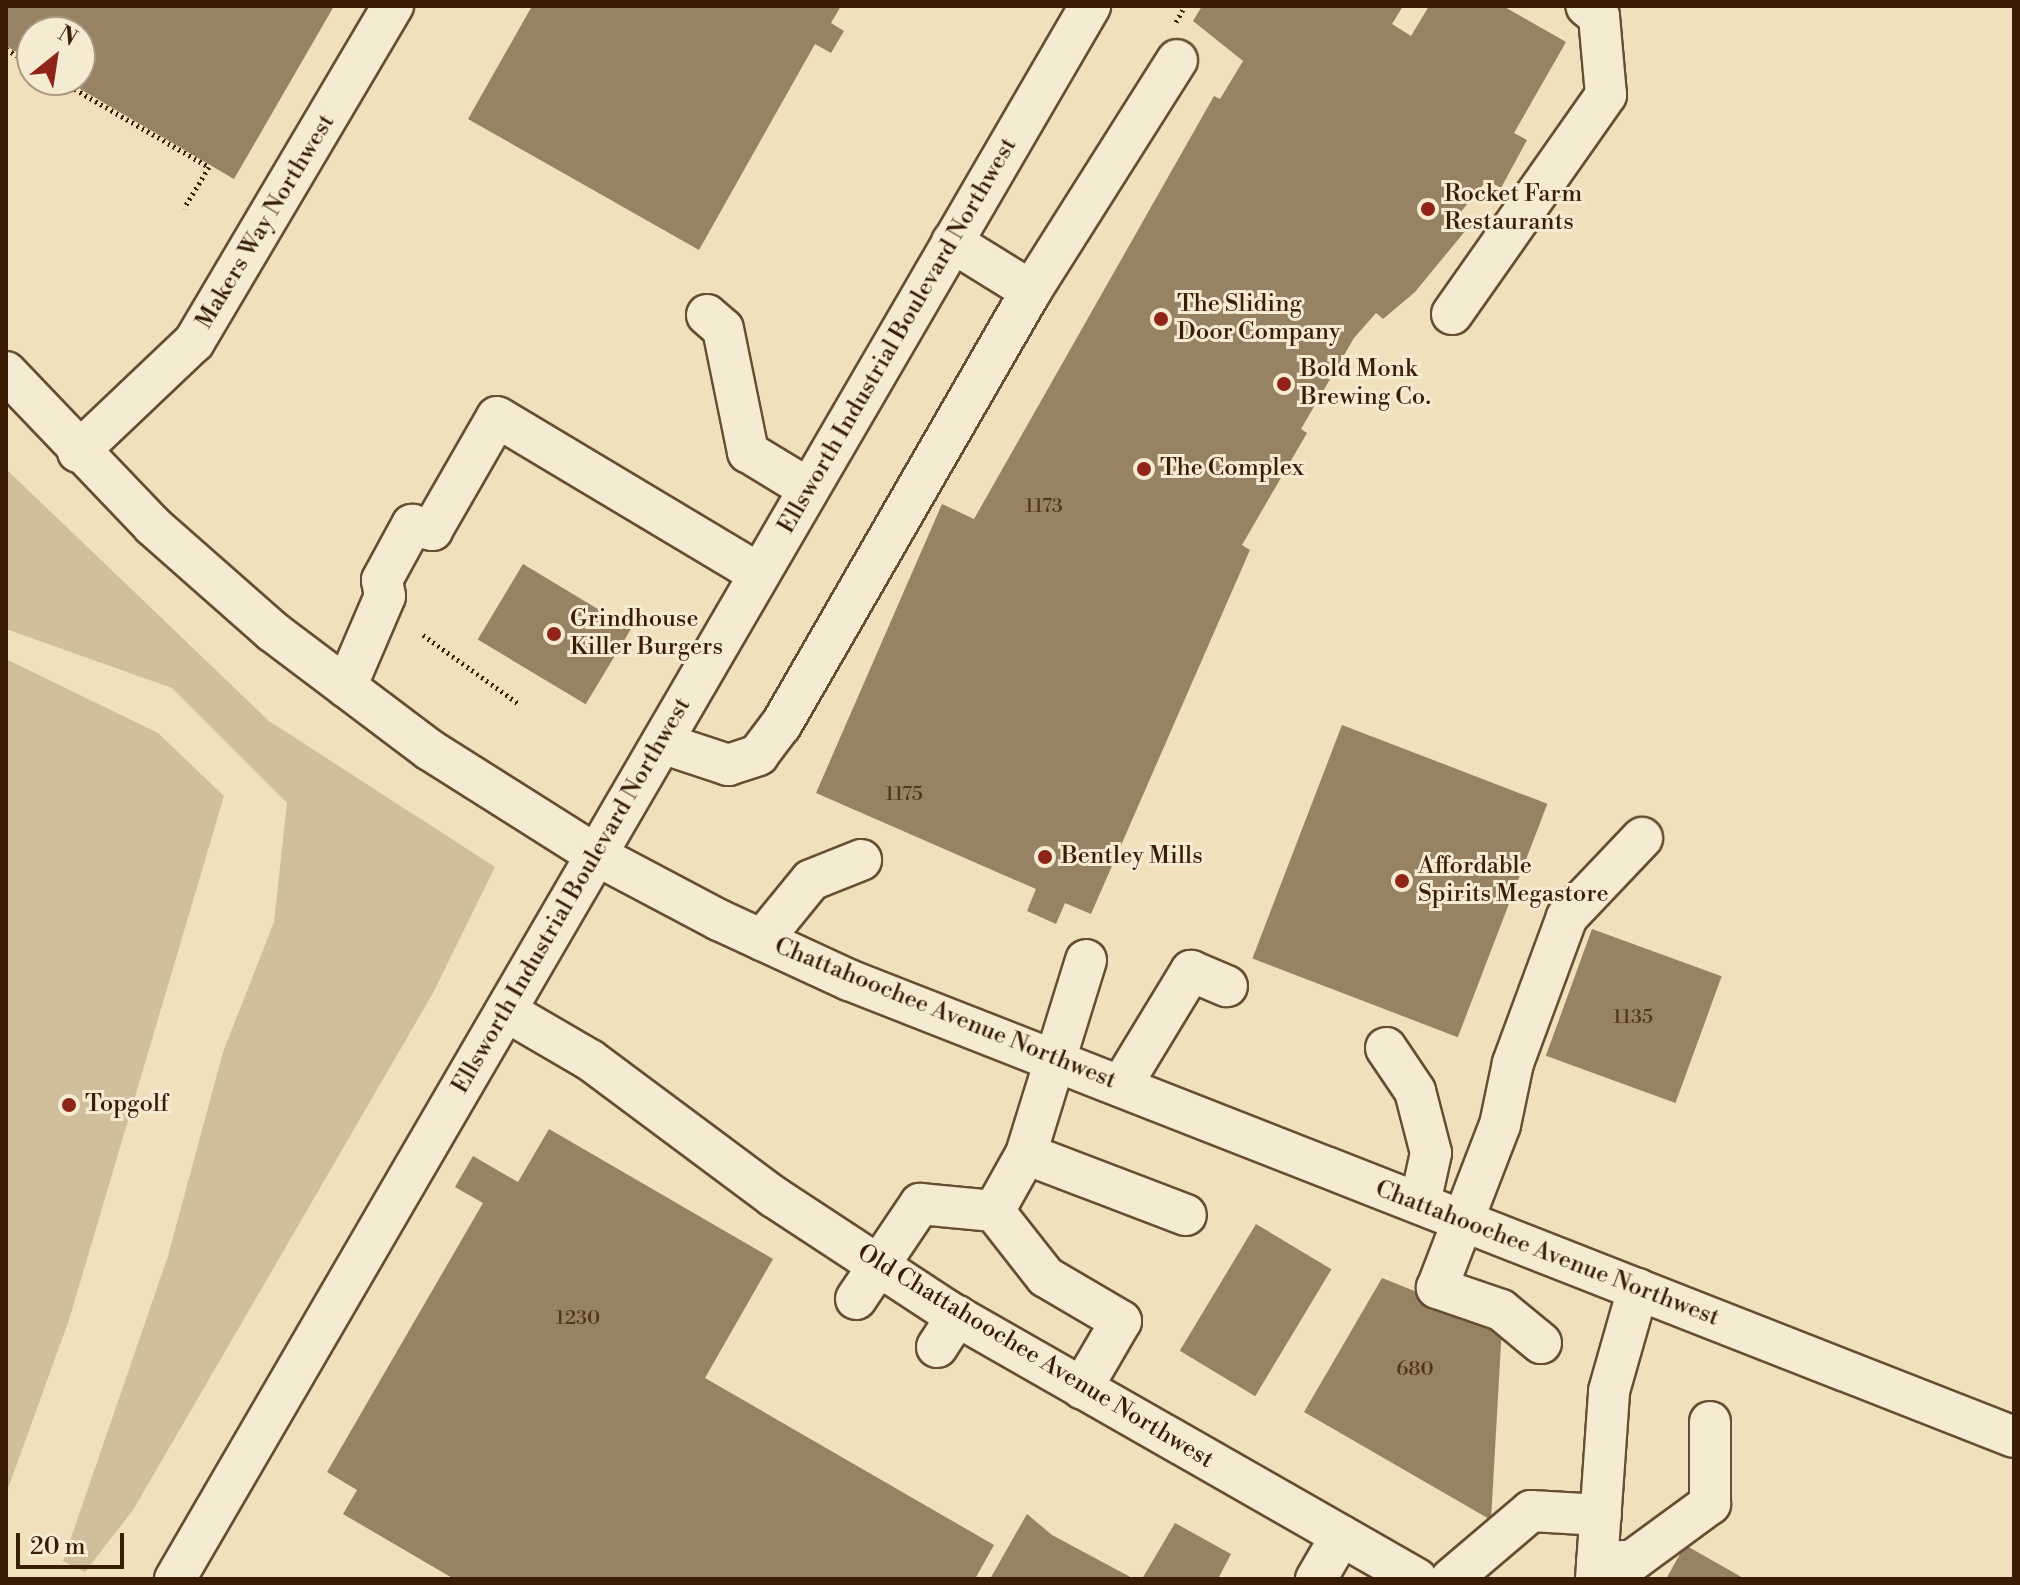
<!DOCTYPE html>
<style>
body{margin:0}
#map{position:relative;width:2020px;height:1585px;overflow:hidden;background:#f0e0bb;font-family:"Libre Bodoni",serif}
div>[style]{position:absolute}
.green>*{inset:0;background:#d1bf9c}
.building>*{inset:0;background:#988264;transform-origin:0 0}
.path>*{height:5px;margin-top:-2.5px;transform-origin:0;background:repeating-linear-gradient(90deg,#391d05 0 2px,transparent 0 6px)}
.roads{filter:drop-shadow(2px 0 #674e32) drop-shadow(-2px 0 #674e32) drop-shadow(0 2px #674e32) drop-shadow(0 -2px #674e32)}
.minor>*{height:40px;margin:-20px;padding:0 20px;transform-origin:20px;border-radius:20px;background:#f5ebd3}
.dots>*{width:22px;height:22px;translate:-50% -50%;box-sizing:border-box;border:4px solid #f5ebd3;border-radius:50%}
span{translate:-50% -50%;white-space:nowrap;text-align:center;line-height:1.15;-webkit-text-stroke:6px #f5ebd3;paint-order:stroke}
.number-label{font-size:20px;color:#51361d}
.number-label span{-webkit-text-stroke-width:0}
.poi-label{font-size:24px;color:#391d05}
.left{translate:0 -50%;text-align:left}
.street-label{font-size:24px;color:#391d05}
.frame{position:absolute;inset:0;border:8px solid #391d05;pointer-events:none}
.north{position:absolute;left:16px;top:16px;width:80px;height:80px;box-sizing:border-box;background:#f5ebd3;border:2px solid #aa9981;border-radius:50%;rotate:30deg;font-size:22px;font-weight:700;line-height:32px;text-align:center;color:#391d05}
.north::after{content:'';display:block;margin:auto;width:28px;height:36px;background:#8f2418;clip-path:polygon(50% 0,100% 100%,50% 72%,0 100%)}
.scale{position:absolute;left:16px;top:1533px;width:108px;height:36px;box-sizing:border-box;border:4px solid #391d05;border-top:0;padding-left:10px;font-size:24px;line-height:28px;white-space:nowrap;color:#391d05;-webkit-text-stroke:6px #f5ebd3;paint-order:stroke}
</style>
<div id="map">
<div class="green">
<div style="clip-path:polygon(6px 469px,269px 721px,495px 867px,433px 993px,244px 1319px,133px 1510px,85px 1572px,63px 1561px,168px 1256px,223px 1052px,274px 922px,287px 803px,172px 688px,6px 629px)"></div>
<div style="clip-path:polygon(6px 659px,158px 733px,224px 796px,69px 1320px,6px 1494px)"></div>
</div>
<div class="building">
<div style="clip-path:polygon(6px 6px,334px 6px,234px 179px,65px 80px,80px 80px,80px 32px,32px 32px,32px 61px,6px 46px)"></div>
<div style="clip-path:polygon(532px 6px,841px 6px,831px 23px,844px 31px,831px 53px,815px 44px,699px 250px,468px 119px)"></div>
<div style="clip-path:polygon(1202px 6px,1403px 6px,1392px 24px,1411px 36px,1429px 6px,1503px 6px,1566px 42px,1514px 133px,1527px 140px,1501px 188px,1487px 180px,1455px 219px,1466px 230px,1415px 292px,1383px 319px,1376px 313px,1354px 338px,1301px 429px,1307px 433px,1242px 545px,1250px 550px,1091px 914px,1065px 903px,1056px 924px,1027px 911px,1036px 889px,816px 793px,942px 504px,974px 519px,1214px 96px,1220px 99px,1243px 61px,1193px 21px)"></div>
<div style="left:523px;top:564px;width:126px;height:88px;rotate:31deg"></div>
<div style="left:1342px;top:725px;width:220px;height:250px;rotate:21deg"></div>
<div style="left:1592px;top:929px;width:138px;height:135px;rotate:20deg"></div>
<div style="clip-path:polygon(549px 1129px,773px 1259px,705px 1378px,994px 1545px,975px 1579px,454px 1579px,343px 1514px,357px 1490px,327px 1472px,483px 1203px,455px 1187px,473px 1156px,518px 1182px)"></div>
<div style="left:1256px;top:1224px;width:88px;height:148px;rotate:31deg"></div>
<div style="clip-path:polygon(1382px 1278px,1502px 1326px,1491px 1520px,1304px 1412px)"></div>
<div style="clip-path:polygon(1027px 1514px,1052px 1535px,1134px 1579px,990px 1579px)"></div>
<div style="clip-path:polygon(1175px 1523px,1231px 1554px,1218px 1579px,1142px 1579px)"></div>
<div style="clip-path:polygon(1685px 1545px,1745px 1579px,1666px 1579px)"></div>
</div>
<div class="path">
<div style="left:1176px;top:22px;width:18px;rotate:-61deg"></div>
<div style="left:6px;top:49px;width:30px;rotate:30deg"></div>
<div style="left:59px;top:80px;width:173px;rotate:30.1deg"></div>
<div style="left:209px;top:167px;width:48px;rotate:121.4deg"></div>
<div style="left:423px;top:635px;width:118px;rotate:35.7deg"></div>
</div>
<div class="roads">
<div class="minor">
<div style="left:952px;top:242px;width:93px;rotate:31.8deg"></div>
<div style="left:1452px;top:314px;width:268px;rotate:-54.9deg"></div>
<div style="left:1606px;top:95px;width:79px;rotate:-95.1deg"></div>
<div style="left:1599px;top:16px;width:16px;rotate:-142deg"></div>
<div style="left:707px;top:315px;width:21px;rotate:41deg"></div>
<div style="left:723px;top:329px;width:126px;rotate:78.5deg"></div>
<div style="left:748px;top:452px;width:71px;rotate:31.2deg"></div>
<div style="left:6px;top:372px;width:213px;rotate:46.3deg"></div>
<div style="left:153px;top:526px;width:159px;rotate:41.4deg"></div>
<div style="left:272px;top:631px;width:198px;rotate:37deg"></div>
<div style="left:430px;top:750px;width:196px;rotate:32.3deg"></div>
<div style="left:596px;top:855px;width:139px;rotate:27.9deg"></div>
<div style="left:719px;top:920px;width:143px;rotate:24.8deg"></div>
<div style="left:849px;top:980px;width:1251px;rotate:21.42deg"></div>
<div style="left:78px;top:452px;width:160px;rotate:-43.5deg"></div>
<div style="left:194px;top:342px;width:391px;rotate:-59.4deg"></div>
<div style="left:346px;top:687px;width:99px;rotate:-66.8deg"></div>
<div style="left:385px;top:596px;width:16px;rotate:-101deg"></div>
<div style="left:382px;top:580px;width:63px;rotate:-61.4deg"></div>
<div style="left:412px;top:525px;width:21px;rotate:14deg"></div>
<div style="left:432px;top:530px;width:130px;rotate:-60.1deg"></div>
<div style="left:497px;top:417px;width:305px;rotate:30.9deg"></div>
<div style="left:662px;top:743px;width:70px;rotate:18.4deg"></div>
<div style="left:728px;top:765px;width:32px;rotate:-18deg"></div>
<div style="left:758px;top:755px;width:38px;rotate:-53deg"></div>
<div style="left:781px;top:725px;width:501px;rotate:-60.06deg"></div>
<div style="left:1031px;top:291px;width:273px;rotate:-57.7deg"></div>
<div style="left:762px;top:940px;width:77px;rotate:-50.8deg"></div>
<div style="left:811px;top:880px;width:54px;rotate:-21.8deg"></div>
<div style="left:506px;top:1011px;width:97px;rotate:30.3deg"></div>
<div style="left:590px;top:1060px;width:229px;rotate:36.7deg"></div>
<div style="left:774px;top:1197px;width:206px;rotate:33.3deg"></div>
<div style="left:946px;top:1310px;width:542px;rotate:29.73deg"></div>
<div style="left:1386px;top:1048px;width:52px;rotate:56deg"></div>
<div style="left:1415px;top:1091px;width:64px;rotate:75.5deg"></div>
<div style="left:1431px;top:1153px;width:51px;rotate:102.4deg"></div>
<div style="left:1121px;top:1086px;width:135px;rotate:-58.7deg"></div>
<div style="left:1191px;top:971px;width:39px;rotate:23deg"></div>
<div style="left:1026px;top:1154px;width:171px;rotate:20.9deg"></div>
<div style="left:994px;top:1211px;width:84px;rotate:51.8deg"></div>
<div style="left:1046px;top:1277px;width:87px;rotate:30.4deg"></div>
<div style="left:1121px;top:1321px;width:78px;rotate:120.2deg"></div>
<div style="left:856px;top:1299px;width:115px;rotate:-56deg"></div>
<div style="left:920px;top:1204px;width:74px;rotate:5.4deg"></div>
<div style="left:994px;top:1211px;width:65px;rotate:-60.7deg"></div>
<div style="left:1026px;top:1154px;width:203px;rotate:-72.8deg"></div>
<div style="left:1541px;top:1343px;width:52px;rotate:-140.5deg"></div>
<div style="left:1501px;top:1310px;width:68px;rotate:-161deg"></div>
<div style="left:1437px;top:1288px;width:175px;rotate:-68.9deg"></div>
<div style="left:1500px;top:1125px;width:63px;rotate:-78.2deg"></div>
<div style="left:1513px;top:1063px;width:156px;rotate:-69.7deg"></div>
<div style="left:1567px;top:917px;width:109px;rotate:-46.5deg"></div>
<div style="left:937px;top:1347px;width:37px;rotate:-57deg"></div>
<div style="left:1597px;top:1562px;width:35px;rotate:-2deg"></div>
<div style="left:1632px;top:1561px;width:97px;rotate:-36.2deg"></div>
<div style="left:1710px;top:1504px;width:82px;rotate:-90deg"></div>
<div style="left:175px;top:1579px;width:1820px;rotate:-59.81deg"></div>
<div style="left:1316px;top:1579px;width:50px;rotate:-59.8deg"></div>
<div style="left:1451px;top:1579px;width:105px;rotate:-40.4deg"></div>
<div style="left:1531px;top:1511px;width:70px;rotate:3.3deg"></div>
<div style="left:1596px;top:1579px;width:188px;rotate:-86deg"></div>
<div style="left:1609px;top:1391px;width:106px;rotate:-74.1deg"></div>
</div>
</div>
<div class="dots">
<div style="left:1428px;top:209px;background:#8f2418"></div>
<div style="left:1161px;top:319px;background:#8f2418"></div>
<div style="left:1284px;top:384px;background:#8f2418"></div>
<div style="left:1144px;top:469px;background:#8f2418"></div>
<div style="left:554px;top:634px;background:#8f2418"></div>
<div style="left:1045px;top:857px;background:#8f2418"></div>
<div style="left:1402px;top:881px;background:#8f2418"></div>
<div style="left:69px;top:1105px;background:#8f2418"></div>
</div>
<div class="number-label">
<span style="left:1044px;top:506px">1173</span>
<span style="left:904px;top:794px">1175</span>
<span style="left:1633px;top:1017px">1135</span>
<span style="left:578px;top:1318px">1230</span>
<span style="left:1415px;top:1369px">680</span>
</div>
<div class="poi-label">
<span class="left" style="left:1444px;top:209px">Rocket Farm<br>Restaurants</span>
<span class="left" style="left:1177px;top:319px">The Sliding<br>Door Company</span>
<span class="left" style="left:1300px;top:384px">Bold Monk<br>Brewing Co.</span>
<span class="left" style="left:1160px;top:469px">The Complex</span>
<span class="left" style="left:570px;top:634px">Grindhouse<br>Killer Burgers</span>
<span class="left" style="left:1061px;top:857px">Bentley Mills</span>
<span class="left" style="left:1418px;top:881px">Affordable<br>Spirits Megastore</span>
<span class="left" style="left:85px;top:1105px">Topgolf</span>
</div>
<div class="street-label">
<span style="left:266px;top:222px;rotate:-59deg">Makers Way Northwest</span>
<span style="left:898px;top:336px;rotate:-60deg">Ellsworth Industrial Boulevard Northwest</span>
<span style="left:572px;top:896px;rotate:-60deg">Ellsworth Industrial Boulevard Northwest</span>
<span style="left:945px;top:1014px;rotate:22deg">Chattahoochee Avenue Northwest</span>
<span style="left:1547px;top:1254px;rotate:21deg">Chattahoochee Avenue Northwest</span>
<span style="left:1035px;top:1357px;rotate:31deg">Old Chattahoochee Avenue Northwest</span>
</div>
<div class="frame"></div>
<div class="north">N</div>
<div class="scale">20 m</div>
</div>
